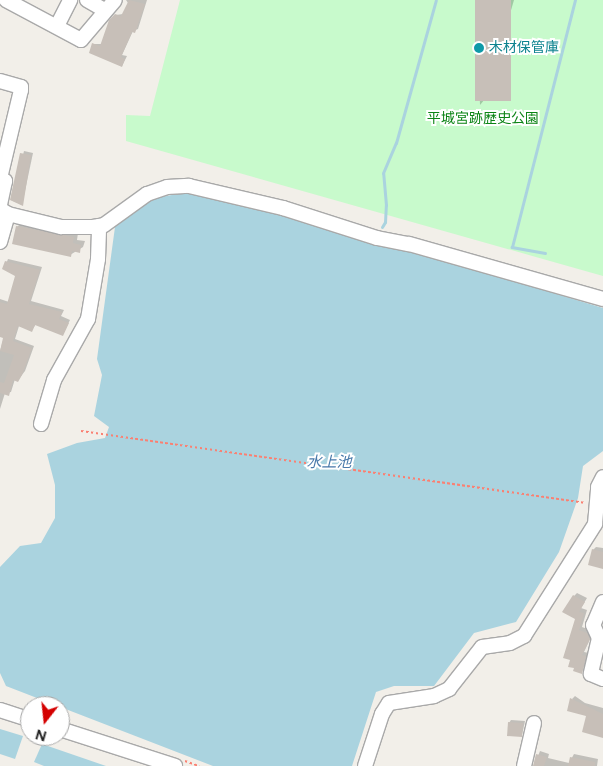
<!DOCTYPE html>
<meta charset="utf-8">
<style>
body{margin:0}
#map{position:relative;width:603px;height:766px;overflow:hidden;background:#f2efe9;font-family:Figtree,"Noto Sans JP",sans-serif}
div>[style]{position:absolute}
.park>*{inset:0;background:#c8facc}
.water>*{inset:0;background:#aad3df}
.shadow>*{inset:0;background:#0003}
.stream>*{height:3px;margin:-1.5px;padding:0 1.5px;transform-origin:1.5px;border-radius:1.5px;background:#aad3df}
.building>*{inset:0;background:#c7bfb8;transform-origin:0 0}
.path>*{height:2px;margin-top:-1px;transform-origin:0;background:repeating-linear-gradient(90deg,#fa8072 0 2.5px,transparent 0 5px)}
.roads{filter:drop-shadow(1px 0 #a9a9a9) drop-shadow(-1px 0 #a9a9a9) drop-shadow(0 1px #a9a9a9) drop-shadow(0 -1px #a9a9a9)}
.minor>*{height:14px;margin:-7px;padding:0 7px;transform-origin:7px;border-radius:7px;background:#fff}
.dots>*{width:14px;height:14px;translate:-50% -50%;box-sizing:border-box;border:2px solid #fff;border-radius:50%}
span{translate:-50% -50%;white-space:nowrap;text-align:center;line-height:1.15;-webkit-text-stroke:4px #fff;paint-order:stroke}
.culture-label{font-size:14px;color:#0d838f}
.left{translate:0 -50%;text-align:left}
.park-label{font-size:14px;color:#0c8416}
.water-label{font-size:15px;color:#4a7aab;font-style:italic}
.north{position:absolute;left:20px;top:696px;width:50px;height:50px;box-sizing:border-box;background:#fff;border:1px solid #a7a7a7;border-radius:50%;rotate:196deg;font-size:14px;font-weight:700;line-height:20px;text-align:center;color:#222}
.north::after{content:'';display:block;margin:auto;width:18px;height:22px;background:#d40000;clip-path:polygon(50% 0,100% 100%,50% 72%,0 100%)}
</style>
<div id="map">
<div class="park">
<div style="clip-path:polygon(180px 0,603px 0,603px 276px,126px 141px,126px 115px,150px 116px)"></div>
</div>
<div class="water">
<div style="clip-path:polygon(189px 192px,238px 202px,375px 245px,407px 249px,603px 308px,603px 451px,583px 466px,578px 498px,559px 552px,516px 622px,474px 633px,434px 686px,394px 686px,376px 692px,352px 766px,213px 766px,6px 686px,0 673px,0 567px,20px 546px,41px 543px,55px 518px,55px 485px,47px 454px,77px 443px,105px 438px,109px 427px,94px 416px,102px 375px,97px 359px,115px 227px,149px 199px)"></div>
<div style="clip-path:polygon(0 729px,23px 736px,15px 759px,0 754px)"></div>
<div style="clip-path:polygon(42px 744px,106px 766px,44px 766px,34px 762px)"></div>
</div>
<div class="shadow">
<div style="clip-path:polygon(126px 0,147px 0,138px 29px,133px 31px,122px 55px,127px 56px,122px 66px,93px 44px,102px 44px,116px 15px,123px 14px,128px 3px)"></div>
<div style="clip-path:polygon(476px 0,514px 0,485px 99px,480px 105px)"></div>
<div style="clip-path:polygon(24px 151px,33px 153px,22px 205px,11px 200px)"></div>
<div style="clip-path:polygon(21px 223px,78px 233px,77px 240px,85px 241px,83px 247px,70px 255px,17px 227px)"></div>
<div style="clip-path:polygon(8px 259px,42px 267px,31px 301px,64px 310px,61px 316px,70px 320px,63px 334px,36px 324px,32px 330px,19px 326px,15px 339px,34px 346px,25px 371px,18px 380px,15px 379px,11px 392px,5px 393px,0 409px,0 351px,4px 337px,0 335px,0 299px,9px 302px,16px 275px,4px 269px)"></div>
<div style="clip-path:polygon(596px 547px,603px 548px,603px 567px,593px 550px)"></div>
<div style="clip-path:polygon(577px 593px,587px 598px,581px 608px,587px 610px,582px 627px,590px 630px,592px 635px,584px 652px,589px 653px,582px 672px,574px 596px)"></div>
<div style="clip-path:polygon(575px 696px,585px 703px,603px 708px,603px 736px,572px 699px)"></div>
<div style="clip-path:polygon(511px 720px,525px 721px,522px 735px,509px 723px)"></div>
<div style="clip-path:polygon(540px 751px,549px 754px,548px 758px,569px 763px,574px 754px,598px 759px,597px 766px,534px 766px)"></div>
</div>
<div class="stream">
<div style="left:382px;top:227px;width:6px;rotate:-59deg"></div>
<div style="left:385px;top:222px;width:17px;rotate:-87deg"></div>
<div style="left:386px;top:205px;width:32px;rotate:-95deg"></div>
<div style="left:383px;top:173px;width:33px;rotate:-67deg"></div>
<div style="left:396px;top:143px;width:148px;rotate:-74.4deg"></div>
<div style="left:545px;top:253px;width:34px;rotate:-170deg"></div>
<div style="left:512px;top:247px;width:255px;rotate:-75.7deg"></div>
</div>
<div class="building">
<div style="clip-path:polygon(129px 0,145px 4px,135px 33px,132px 32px,121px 57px,125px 59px,122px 67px,89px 53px,92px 43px,100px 46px,109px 20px,115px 14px,121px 16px)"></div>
<div style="left:475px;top:0;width:36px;height:101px"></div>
<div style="clip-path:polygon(20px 153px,31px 155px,23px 206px,10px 200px)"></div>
<div style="clip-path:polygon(16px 226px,74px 237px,73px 243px,81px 245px,80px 253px,72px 251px,71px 257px,12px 244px)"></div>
<div style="clip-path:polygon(5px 261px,40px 270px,29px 304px,62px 312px,59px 319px,69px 323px,63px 336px,35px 325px,32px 332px,18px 326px,13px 341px,32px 348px,22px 375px,18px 382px,13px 380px,9px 396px,0 393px,0 382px,4px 383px,14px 355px,0 351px,3px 338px,0 337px,0 302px,7px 304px,15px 276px,2px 269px)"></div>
<div style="clip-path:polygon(592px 549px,603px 552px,603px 569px,588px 565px)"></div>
<div style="clip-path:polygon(573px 595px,585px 602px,579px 612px,584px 613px,579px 630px,587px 633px,590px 639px,582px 655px,586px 656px,582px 674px,573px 671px,574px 668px,568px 667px,570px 660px,563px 658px,575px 619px,562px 612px)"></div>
<div style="clip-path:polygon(570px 698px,603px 714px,603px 738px,582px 732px,586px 716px,567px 711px)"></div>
<div style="left:508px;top:722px;width:15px;height:14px;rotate:4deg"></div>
<div style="clip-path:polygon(536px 754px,547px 757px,544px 766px,533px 766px)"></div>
<div style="clip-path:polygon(570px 757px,595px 762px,595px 766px,568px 766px)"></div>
</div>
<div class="path">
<div style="left:81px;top:431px;width:510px;rotate:8.11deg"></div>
<div style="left:185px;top:761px;width:15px;rotate:20deg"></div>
</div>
<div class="roads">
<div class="minor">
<div style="left:6px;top:0;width:85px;rotate:28.1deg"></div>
<div style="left:81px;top:40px;width:52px;rotate:-49.6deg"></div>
<div style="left:87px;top:0;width:20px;rotate:30deg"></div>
<div style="left:57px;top:26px;width:29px;rotate:-63deg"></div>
<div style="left:0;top:81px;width:22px;rotate:16deg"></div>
<div style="left:21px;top:87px;width:3px;rotate:90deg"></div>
<div style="left:21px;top:90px;width:90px;rotate:103.4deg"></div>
<div style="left:0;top:178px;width:6px;rotate:31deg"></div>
<div style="left:5px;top:181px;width:25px;rotate:102deg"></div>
<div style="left:0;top:209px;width:9px;rotate:32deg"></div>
<div style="left:8px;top:214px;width:55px;rotate:13.8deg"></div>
<div style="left:61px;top:227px;width:32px"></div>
<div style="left:93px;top:227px;width:11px;rotate:-10deg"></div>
<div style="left:104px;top:225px;width:53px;rotate:-35.8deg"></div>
<div style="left:147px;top:194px;width:21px;rotate:-19deg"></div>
<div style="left:167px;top:187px;width:22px;rotate:-3deg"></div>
<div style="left:189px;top:186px;width:97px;rotate:13.2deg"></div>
<div style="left:283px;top:208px;width:99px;rotate:17.7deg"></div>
<div style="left:377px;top:238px;width:33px;rotate:11deg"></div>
<div style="left:409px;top:244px;width:202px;rotate:15.8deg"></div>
<div style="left:0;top:242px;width:29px;rotate:-74deg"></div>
<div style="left:41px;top:424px;width:46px;rotate:-73.5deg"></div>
<div style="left:54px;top:380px;width:70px;rotate:-60.9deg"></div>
<div style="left:88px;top:319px;width:61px;rotate:-80.5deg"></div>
<div style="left:98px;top:259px;width:33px;rotate:-88deg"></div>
<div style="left:603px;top:602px;width:25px;rotate:113deg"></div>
<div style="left:593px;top:625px;width:14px;rotate:65deg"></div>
<div style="left:599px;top:638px;width:37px;rotate:103deg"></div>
<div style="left:591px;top:674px;width:13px;rotate:23deg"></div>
<div style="left:0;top:710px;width:32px;rotate:18deg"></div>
<div style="left:60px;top:729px;width:121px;rotate:17.8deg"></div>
<div style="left:365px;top:766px;width:55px;rotate:-71.9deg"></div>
<div style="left:382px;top:714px;width:13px;rotate:-58deg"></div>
<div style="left:389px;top:703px;width:46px;rotate:-8.8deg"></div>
<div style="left:434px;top:696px;width:17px;rotate:-25deg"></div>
<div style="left:449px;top:689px;width:53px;rotate:-51.8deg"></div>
<div style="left:482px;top:647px;width:28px;rotate:-8deg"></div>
<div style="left:510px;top:643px;width:16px;rotate:-27deg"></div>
<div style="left:524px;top:636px;width:133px;rotate:-57.6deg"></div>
<div style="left:595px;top:524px;width:37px;rotate:-85deg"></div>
<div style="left:598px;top:487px;width:11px;rotate:-63deg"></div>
<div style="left:524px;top:766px;width:44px;rotate:-76.9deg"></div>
</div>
</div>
<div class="dots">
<div style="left:479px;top:48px;background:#0f9aa8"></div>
</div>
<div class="culture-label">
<span class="left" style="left:489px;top:48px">木材保管庫</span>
</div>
<div class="park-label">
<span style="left:483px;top:119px">平城宮跡歴史公園</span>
</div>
<div class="water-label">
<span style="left:329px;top:463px">水上池</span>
</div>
<div class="north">N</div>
</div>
